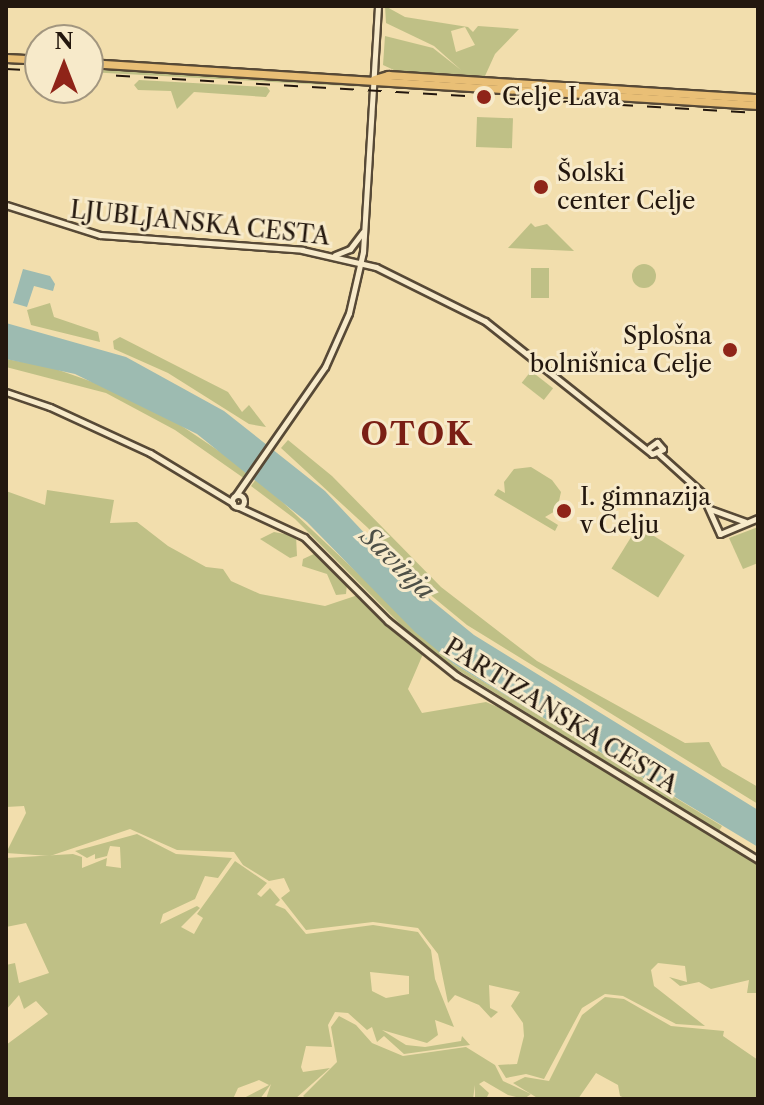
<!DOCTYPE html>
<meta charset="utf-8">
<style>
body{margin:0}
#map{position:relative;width:764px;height:1105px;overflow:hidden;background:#f2dead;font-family:"Libre Caslon Text",serif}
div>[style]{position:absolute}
.green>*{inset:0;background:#bfc086;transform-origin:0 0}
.round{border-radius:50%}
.water>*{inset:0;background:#9dbbb1}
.roads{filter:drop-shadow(2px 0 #574936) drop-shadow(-2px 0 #574936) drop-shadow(0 2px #574936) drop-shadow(0 -2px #574936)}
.minor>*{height:5px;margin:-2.5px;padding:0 2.5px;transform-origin:2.5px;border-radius:2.5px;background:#f7eaca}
.minor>.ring{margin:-2.5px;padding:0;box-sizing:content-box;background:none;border:5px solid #f7eaca;border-radius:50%}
.major>*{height:7px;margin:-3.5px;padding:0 3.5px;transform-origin:3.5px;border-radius:3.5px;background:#e9bf76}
.rail>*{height:2px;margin-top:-1px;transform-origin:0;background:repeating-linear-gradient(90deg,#23170e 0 14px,transparent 0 28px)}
.dots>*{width:22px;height:22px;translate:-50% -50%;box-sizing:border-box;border:4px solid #f7eaca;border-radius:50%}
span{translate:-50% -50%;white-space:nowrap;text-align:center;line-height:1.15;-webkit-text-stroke:6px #f7eaca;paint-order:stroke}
.poi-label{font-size:24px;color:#23170e}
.left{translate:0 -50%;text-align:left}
.right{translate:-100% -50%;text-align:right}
.street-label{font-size:24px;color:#23170e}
.water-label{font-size:26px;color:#4e5047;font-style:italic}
.district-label{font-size:32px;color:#7a1f14;font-weight:700;letter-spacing:2px}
.frame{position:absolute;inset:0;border:8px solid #23170e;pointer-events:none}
.north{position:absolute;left:24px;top:24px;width:80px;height:80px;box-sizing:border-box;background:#f7eaca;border:2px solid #a2967f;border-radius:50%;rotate:0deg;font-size:22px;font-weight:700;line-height:32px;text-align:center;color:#23170e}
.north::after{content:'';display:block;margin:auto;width:28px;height:36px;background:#8f2418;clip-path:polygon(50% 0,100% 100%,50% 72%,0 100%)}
</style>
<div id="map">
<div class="green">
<div style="clip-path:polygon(evenodd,385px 6px,405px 17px,468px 27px,473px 32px,478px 26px,519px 29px,495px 54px,485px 76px,396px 71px,383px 65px,385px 36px,433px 48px,461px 70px,434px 46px,386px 23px,385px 6px,465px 27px,475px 45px,456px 52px,451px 31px,465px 27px)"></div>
<div style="clip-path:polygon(88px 66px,245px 76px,365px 87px,88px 72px)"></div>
<div style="clip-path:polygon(139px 80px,267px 87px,270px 91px,266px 97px,194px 92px,177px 109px,171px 91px,138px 90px,134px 85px)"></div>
<div style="left:477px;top:117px;width:36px;height:30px;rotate:2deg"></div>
<div style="clip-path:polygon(531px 223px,535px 227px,547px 224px,574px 251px,508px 248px)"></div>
<div class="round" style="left:632px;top:264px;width:24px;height:24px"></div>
<div style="left:531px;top:268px;width:18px;height:30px"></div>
<div style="clip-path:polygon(50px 303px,54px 317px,98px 332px,100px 342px,31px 325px,27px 310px)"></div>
<div style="clip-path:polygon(120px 337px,228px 392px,242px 412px,249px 405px,266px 427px,249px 424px,168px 373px,114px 349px,113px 341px)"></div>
<div style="clip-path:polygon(6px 359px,50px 367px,107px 387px,161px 412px,250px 472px,245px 479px,175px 430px,106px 393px,6px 367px)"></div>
<div style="left:531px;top:371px;width:28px;height:15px;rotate:38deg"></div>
<div style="clip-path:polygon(288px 440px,332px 476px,441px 587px,537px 661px,685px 743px,709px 742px,722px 766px,758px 787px,758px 804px,467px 625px,416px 583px,368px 528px,281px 448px)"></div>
<div style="clip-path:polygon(531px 467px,552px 480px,561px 492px,557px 510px,545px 517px,558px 525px,555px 531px,494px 495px,498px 489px,505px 493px,504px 482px,514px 469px)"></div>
<div style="clip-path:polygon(257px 478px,454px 664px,722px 826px,719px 831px,427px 651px,295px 519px,251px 486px)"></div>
<div style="clip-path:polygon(47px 490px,114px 500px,110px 523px,137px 522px,168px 546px,206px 567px,223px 569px,231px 581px,260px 594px,325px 606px,358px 595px,423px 654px,408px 689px,422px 713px,486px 702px,512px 713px,758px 863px,758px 993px,747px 993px,749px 980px,711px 989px,699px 982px,680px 986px,669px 977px,687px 982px,685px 966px,658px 963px,651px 970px,654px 986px,705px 1026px,676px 1024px,623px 996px,605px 994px,582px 1008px,544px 1079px,526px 1074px,506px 1078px,498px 1065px,517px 1064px,524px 1036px,523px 1023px,511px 1006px,520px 992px,489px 985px,490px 1008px,498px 1012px,491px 1018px,479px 1005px,455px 995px,448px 1003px,438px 954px,418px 928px,373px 922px,306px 930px,281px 898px,290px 891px,284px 878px,269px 881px,243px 865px,234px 852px,177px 850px,130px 829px,50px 856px,6px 853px,26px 813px,24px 806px,6px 807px,6px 491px,45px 505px)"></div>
<div style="left:638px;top:526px;width:55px;height:50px;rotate:32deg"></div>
<div style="clip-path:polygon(758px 527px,758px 563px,743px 569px,729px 538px)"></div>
<div style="clip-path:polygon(274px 532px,296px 536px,297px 556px,290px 558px,260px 539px)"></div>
<div style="clip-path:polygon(316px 553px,347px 584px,346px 594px,336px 595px,327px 574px,302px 566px,303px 559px)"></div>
<div style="clip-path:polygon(evenodd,137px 834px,176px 854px,232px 858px,218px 878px,205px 876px,195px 899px,163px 914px,160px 924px,197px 906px,200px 908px,181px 927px,194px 934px,203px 918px,197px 914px,235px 861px,267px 883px,257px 894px,261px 897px,270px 888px,280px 900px,275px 905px,285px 909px,306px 934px,373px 925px,418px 932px,431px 950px,435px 979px,454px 1027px,435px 1020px,438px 1035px,427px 1043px,382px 1030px,406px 1045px,425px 1047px,461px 1041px,462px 1036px,470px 1045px,404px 1054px,384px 1036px,377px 1042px,372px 1027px,367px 1030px,348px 1013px,335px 1012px,328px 1025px,332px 1047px,306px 1046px,301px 1067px,303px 1072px,330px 1068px,295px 1099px,266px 1099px,271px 1084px,260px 1099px,242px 1099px,269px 1085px,259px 1080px,238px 1088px,233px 1099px,6px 1099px,6px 1045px,48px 1014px,36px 1001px,24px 1009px,19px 995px,6px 1010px,6px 965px,15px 963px,19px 983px,49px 973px,26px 923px,6px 927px,6px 858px,73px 854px,82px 857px,82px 868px,107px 858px,106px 866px,121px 868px,120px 847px,110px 846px,107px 856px,95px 859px,95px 854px,87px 858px,75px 851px,137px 834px,370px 972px,409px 976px,409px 994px,386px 998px,372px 991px,370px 972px)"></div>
<div style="clip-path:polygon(605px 997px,624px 999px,671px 1026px,724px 1031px,723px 1036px,758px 1060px,758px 1099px,627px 1099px,620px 1096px,618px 1085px,596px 1073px,578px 1099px,539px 1099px,513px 1083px,525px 1077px,549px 1081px,582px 1015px)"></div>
<div style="clip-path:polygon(339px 1016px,356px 1025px,372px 1043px,403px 1056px,466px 1047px,495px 1065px,503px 1081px,531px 1094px,524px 1099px,508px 1095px,484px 1081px,479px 1084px,489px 1093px,486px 1099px,475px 1099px,475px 1085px,473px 1099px,307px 1099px,303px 1096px,337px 1062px,331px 1027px)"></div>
</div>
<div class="water">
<div style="clip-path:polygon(23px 269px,50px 276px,55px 284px,53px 291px,34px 286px,27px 307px,13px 303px)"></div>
<div style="clip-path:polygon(6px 323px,126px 357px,224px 411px,325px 491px,414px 586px,474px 635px,758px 810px,758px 847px,454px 664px,415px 632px,307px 522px,197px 434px,75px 374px,6px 359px)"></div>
</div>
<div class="roads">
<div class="minor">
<div style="left:6px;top:205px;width:99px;rotate:17.7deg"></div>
<div style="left:100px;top:235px;width:203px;rotate:4.2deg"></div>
<div style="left:302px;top:250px;width:76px;rotate:12.9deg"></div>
<div style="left:376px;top:267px;width:122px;rotate:26.4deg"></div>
<div style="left:485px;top:321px;width:213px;rotate:38.5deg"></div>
<div style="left:652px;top:454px;width:12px;rotate:-24deg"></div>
<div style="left:663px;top:449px;width:9px;rotate:-131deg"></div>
<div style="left:657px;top:442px;width:9px;rotate:144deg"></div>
<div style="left:335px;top:255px;width:16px;rotate:-22deg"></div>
<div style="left:350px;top:249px;width:21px;rotate:-53deg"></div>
<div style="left:6px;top:392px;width:46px;rotate:18.8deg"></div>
<div style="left:50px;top:407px;width:110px;rotate:24.7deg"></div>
<div style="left:150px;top:453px;width:97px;rotate:31.1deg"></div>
<div style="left:659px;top:454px;width:57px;rotate:42.1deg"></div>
<div style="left:701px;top:492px;width:46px;rotate:65.7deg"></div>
<div style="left:720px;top:534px;width:41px;rotate:-22.8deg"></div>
<div style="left:236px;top:495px;width:156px;rotate:-55.2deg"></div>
<div style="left:325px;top:367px;width:59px;rotate:-66deg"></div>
<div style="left:349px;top:313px;width:63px;rotate:-77.1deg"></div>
<div style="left:363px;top:252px;width:246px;rotate:-86.5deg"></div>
<div class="ring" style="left:232px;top:495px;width:7px;height:7px"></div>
<div style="left:239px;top:507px;width:72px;rotate:24.8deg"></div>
<div style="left:304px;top:537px;width:119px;rotate:45deg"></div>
<div style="left:388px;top:621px;width:88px;rotate:38.6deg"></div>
<div style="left:457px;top:676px;width:353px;rotate:31.4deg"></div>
<div style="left:710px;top:509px;width:37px;rotate:20deg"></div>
</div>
<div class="major">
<div style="left:6px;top:58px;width:34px;rotate:3deg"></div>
<div style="left:88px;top:63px;width:671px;rotate:3.59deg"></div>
<div style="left:374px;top:79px;width:15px;rotate:-16deg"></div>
<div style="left:388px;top:75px;width:371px;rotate:3.6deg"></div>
</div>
</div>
<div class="rail">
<div style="left:6px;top:69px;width:34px;rotate:3deg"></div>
<div style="left:88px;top:74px;width:671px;rotate:3.33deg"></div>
</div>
<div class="dots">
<div style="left:484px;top:97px;background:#8f2418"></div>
<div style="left:541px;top:187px;background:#8f2418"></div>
<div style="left:730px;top:350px;background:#8f2418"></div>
<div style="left:564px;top:511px;background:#8f2418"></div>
</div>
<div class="poi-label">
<span class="left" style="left:502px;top:97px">Celje Lava</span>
<span class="left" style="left:557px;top:187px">Šolski<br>center Celje</span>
<span class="right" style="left:712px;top:350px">Splošna<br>bolnišnica Celje</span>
<span class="left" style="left:580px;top:511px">I. gimnazija<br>v Celju</span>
</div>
<div class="street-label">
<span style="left:200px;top:223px;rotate:6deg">LJUBLJANSKA CESTA</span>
<span style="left:561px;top:716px;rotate:32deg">PARTIZANSKA CESTA</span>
</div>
<div class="water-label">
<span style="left:397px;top:564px;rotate:44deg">Savinja</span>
</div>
<div class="district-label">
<span style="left:417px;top:434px">OTOK</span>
</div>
<div class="frame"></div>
<div class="north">N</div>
</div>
